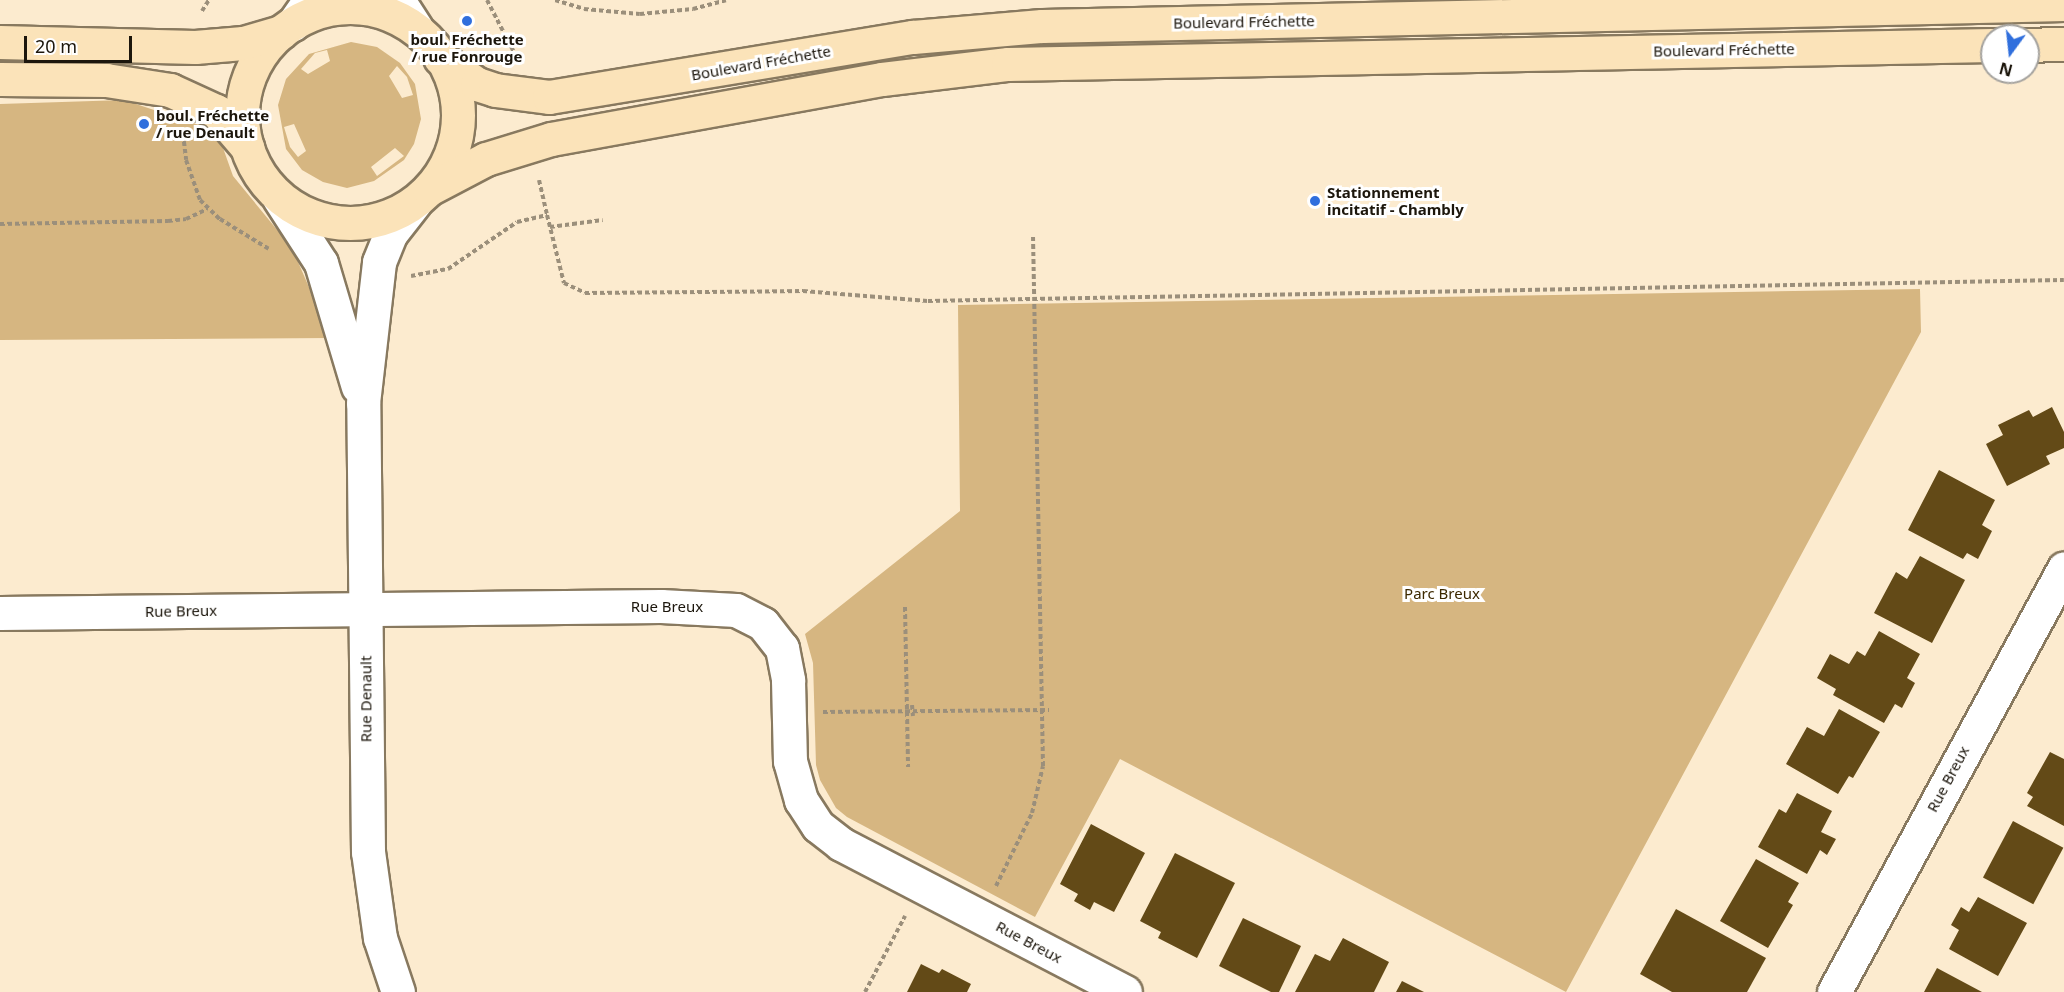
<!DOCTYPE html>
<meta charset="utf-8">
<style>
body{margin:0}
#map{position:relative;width:2064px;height:992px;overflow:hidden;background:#fcebcf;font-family:"Noto Sans",sans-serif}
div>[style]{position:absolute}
.green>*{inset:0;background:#d6b681}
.building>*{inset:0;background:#634a17;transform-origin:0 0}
.path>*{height:4px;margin-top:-2px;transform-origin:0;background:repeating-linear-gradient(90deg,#9b8f7b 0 4.5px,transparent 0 7.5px)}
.roads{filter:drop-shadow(2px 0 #88795f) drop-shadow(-2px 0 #88795f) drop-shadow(0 2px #88795f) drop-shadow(0 -2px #88795f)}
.minor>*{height:33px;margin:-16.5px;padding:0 16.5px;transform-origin:16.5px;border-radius:16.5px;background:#fff}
.major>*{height:33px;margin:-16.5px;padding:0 16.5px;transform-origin:16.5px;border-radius:16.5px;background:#fbe3b9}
.major>.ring{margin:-16.5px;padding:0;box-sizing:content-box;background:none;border:33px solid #fbe3b9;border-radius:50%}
.dots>*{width:16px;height:16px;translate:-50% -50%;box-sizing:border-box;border:3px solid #fff;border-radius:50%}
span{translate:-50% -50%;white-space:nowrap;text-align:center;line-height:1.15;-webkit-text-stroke:6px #fff;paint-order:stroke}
.street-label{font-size:15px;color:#1c160c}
.poi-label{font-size:15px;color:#1c160c;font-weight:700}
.left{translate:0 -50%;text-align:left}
.park-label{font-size:15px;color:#3d2900}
.north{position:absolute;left:1980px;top:24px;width:60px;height:60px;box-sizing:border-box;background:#fff;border:2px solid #a4a29e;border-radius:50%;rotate:195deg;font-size:16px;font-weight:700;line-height:24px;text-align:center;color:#1c160c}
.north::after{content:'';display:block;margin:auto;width:21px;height:27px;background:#306fdd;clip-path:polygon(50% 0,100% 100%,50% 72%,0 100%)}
.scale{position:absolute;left:24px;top:36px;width:108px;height:27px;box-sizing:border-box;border:3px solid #1c160c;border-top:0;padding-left:8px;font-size:18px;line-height:21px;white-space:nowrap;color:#1c160c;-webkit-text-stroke:4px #fff;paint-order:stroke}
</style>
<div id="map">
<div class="green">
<div style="clip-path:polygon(evenodd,351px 42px,377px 47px,400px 63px,415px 84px,421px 119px,414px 144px,404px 160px,374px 181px,347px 188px,323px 182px,302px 170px,286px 149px,278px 105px,286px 79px,309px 54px,351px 42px,327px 50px,330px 61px,308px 74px,301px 69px,315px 53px,327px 50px,351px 42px,397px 66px,407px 77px,413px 95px,402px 98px,389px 76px,397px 66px,351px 42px,294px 124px,306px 151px,298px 157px,290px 147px,284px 127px,294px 124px,351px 42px,395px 148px,404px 156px,377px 176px,371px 167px,395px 148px)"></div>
<div style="clip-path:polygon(124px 100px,217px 131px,233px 176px,292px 248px,331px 338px,0 340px,0 104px)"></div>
<div style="clip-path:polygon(1920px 289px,1921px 332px,1566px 992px,1120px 759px,1035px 917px,847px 817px,836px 808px,820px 780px,816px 765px,813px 663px,805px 634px,960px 511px,958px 305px)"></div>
</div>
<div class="building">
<div style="clip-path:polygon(2052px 407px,2064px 432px,2064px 448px,2046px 456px,2050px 464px,2007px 486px,1986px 444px,2003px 435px,1998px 425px,2029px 410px,2033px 417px)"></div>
<div style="clip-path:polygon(1939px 470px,1995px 500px,1982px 525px,1992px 531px,1978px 559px,1967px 553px,1963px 559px,1908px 530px)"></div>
<div style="clip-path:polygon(1920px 556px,1965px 580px,1932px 643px,1874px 613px,1896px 572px,1907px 579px)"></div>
<div style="clip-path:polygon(1879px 631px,1920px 654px,1907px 678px,1915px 683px,1902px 708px,1895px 704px,1884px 723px,1833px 695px,1836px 689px,1817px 678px,1830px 654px,1849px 664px,1857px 651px,1865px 656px)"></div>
<div style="clip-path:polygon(1839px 709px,1880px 732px,1853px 778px,1849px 776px,1838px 794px,1786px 764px,1807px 727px,1824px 736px)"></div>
<div style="clip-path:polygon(2050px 752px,2064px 759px,2064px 826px,2027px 806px,2033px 797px,2027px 793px)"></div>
<div style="clip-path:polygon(1797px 793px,1832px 811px,1821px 832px,1836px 839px,1827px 855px,1820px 850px,1807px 874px,1758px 847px,1779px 809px,1786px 813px)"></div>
<div style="left:2013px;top:821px;width:57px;height:64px;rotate:28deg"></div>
<div style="clip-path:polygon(1091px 824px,1145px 853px,1114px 912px,1094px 902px,1090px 910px,1074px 901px,1078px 894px,1060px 884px)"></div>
<div style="clip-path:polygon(1175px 853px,1235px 883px,1197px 958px,1158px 938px,1161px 932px,1140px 921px)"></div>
<div style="clip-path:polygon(1756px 859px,1799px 883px,1788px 902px,1793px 905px,1768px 948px,1720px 921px)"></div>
<div style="clip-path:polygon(1978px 897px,2027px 923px,1998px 976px,1949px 949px,1959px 930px,1951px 925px,1961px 907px,1969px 912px)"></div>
<div style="clip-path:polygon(1676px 909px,1766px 958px,1747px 992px,1672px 992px,1640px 974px)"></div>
<div style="clip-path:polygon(1243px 918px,1301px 946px,1279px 992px,1271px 992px,1219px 966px)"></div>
<div style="clip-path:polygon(1343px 938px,1389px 962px,1374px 992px,1295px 992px,1315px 954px,1330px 961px)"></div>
<div style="clip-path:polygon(921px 964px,939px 973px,942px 969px,971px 984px,967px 992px,907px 992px)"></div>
<div style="clip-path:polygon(1937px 968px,1982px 992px,1924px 992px)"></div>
<div style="clip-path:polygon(1402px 981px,1424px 992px,1396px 992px)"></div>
</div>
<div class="path">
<div style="left:487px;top:0;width:65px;rotate:62.7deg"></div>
<div style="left:555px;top:0;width:30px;rotate:17deg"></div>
<div style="left:584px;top:9px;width:56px;rotate:5.1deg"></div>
<div style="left:640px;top:14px;width:53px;rotate:-5.4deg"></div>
<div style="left:693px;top:9px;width:34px;rotate:-15deg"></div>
<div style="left:202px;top:11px;width:13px;rotate:-58deg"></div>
<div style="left:183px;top:134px;width:26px;rotate:83deg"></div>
<div style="left:186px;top:160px;width:42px;rotate:70.7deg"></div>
<div style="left:200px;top:200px;width:28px;rotate:44deg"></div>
<div style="left:220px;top:219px;width:57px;rotate:31.5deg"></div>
<div style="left:539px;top:180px;width:36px;rotate:77deg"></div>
<div style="left:0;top:224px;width:168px;rotate:-1deg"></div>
<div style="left:168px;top:221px;width:18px;rotate:-6deg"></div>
<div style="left:186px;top:219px;width:23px;rotate:-25deg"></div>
<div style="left:550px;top:227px;width:53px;rotate:-7.5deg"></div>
<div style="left:411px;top:276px;width:38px;rotate:-11deg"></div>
<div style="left:448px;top:269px;width:83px;rotate:-34.3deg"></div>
<div style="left:517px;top:222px;width:31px;rotate:-13deg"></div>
<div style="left:547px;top:215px;width:70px;rotate:76deg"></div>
<div style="left:564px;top:283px;width:23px;rotate:25deg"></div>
<div style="left:585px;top:293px;width:218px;rotate:-0.5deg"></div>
<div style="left:803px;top:291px;width:125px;rotate:4.6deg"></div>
<div style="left:928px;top:301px;width:1136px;rotate:-1.06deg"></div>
<div style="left:905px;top:607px;width:160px;rotate:88.9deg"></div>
<div style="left:912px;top:705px;width:11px;rotate:85deg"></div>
<div style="left:823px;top:712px;width:226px;rotate:-0.5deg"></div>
<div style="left:996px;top:886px;width:81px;rotate:-63.7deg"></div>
<div style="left:1032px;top:813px;width:48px;rotate:-76.8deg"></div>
<div style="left:1043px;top:766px;width:532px;rotate:-91.08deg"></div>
<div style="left:865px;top:992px;width:86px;rotate:-62.2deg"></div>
</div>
<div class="roads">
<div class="minor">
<div style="left:398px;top:0;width:33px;rotate:57deg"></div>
<div style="left:293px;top:24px;width:29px;rotate:-55deg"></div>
<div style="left:279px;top:198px;width:77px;rotate:57.1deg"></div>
<div style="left:321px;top:263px;width:129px;rotate:73.4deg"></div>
<div style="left:0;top:613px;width:661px;rotate:-0.61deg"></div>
<div style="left:661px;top:606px;width:75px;rotate:3.1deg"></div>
<div style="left:736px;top:610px;width:30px;rotate:27deg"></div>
<div style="left:763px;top:624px;width:31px;rotate:52deg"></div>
<div style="left:782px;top:648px;width:33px;rotate:79deg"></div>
<div style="left:788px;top:680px;width:81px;rotate:88.6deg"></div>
<div style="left:790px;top:761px;width:41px;rotate:74.2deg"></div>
<div style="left:801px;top:800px;width:31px;rotate:57deg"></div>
<div style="left:818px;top:826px;width:29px;rotate:38deg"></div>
<div style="left:841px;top:844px;width:320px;rotate:27.5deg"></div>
<div style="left:398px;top:992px;width:57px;rotate:-108.4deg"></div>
<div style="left:380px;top:938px;width:87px;rotate:-97.9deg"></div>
<div style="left:368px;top:852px;width:449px;rotate:-90.6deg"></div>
<div style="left:363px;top:403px;width:142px;rotate:-83.5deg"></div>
<div style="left:379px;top:262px;width:31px;rotate:-68deg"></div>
<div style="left:391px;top:233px;width:39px;rotate:-52deg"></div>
<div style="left:1834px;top:992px;width:482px;rotate:-61.5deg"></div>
</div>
<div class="major">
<div class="ring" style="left:242px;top:7px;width:183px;height:183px"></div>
<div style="left:0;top:42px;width:195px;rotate:1.5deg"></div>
<div style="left:195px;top:47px;width:48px;rotate:-4.8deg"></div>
<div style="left:243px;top:43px;width:40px;rotate:-16deg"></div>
<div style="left:2028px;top:45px;width:36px;rotate:-2deg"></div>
<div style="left:440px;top:58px;width:45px;rotate:35.1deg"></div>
<div style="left:477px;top:84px;width:19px;rotate:18deg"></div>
<div style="left:495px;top:90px;width:54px;rotate:7.4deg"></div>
<div style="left:549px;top:97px;width:369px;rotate:-9.4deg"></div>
<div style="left:913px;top:37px;width:129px;rotate:-4.9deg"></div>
<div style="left:1042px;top:26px;width:1022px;rotate:-1.23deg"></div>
<div style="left:0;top:79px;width:106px;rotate:0.5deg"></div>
<div style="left:106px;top:80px;width:65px;rotate:8.9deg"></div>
<div style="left:170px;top:90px;width:51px;rotate:24.5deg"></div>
<div style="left:216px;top:111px;width:48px;rotate:49.3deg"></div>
<div style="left:429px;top:189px;width:64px;rotate:-27.8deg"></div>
<div style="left:486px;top:159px;width:68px;rotate:-17.1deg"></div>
<div style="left:551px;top:139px;width:336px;rotate:-10.3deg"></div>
<div style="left:882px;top:79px;width:127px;rotate:-6.8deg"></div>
<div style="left:1008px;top:64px;width:984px;rotate:-1.11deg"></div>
</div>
</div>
<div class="dots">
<div style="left:467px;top:21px;background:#306fdd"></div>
<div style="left:144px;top:124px;background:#306fdd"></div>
<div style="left:1315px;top:201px;background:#306fdd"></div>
</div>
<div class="street-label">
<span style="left:1244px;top:22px;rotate:-1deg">Boulevard Fréchette</span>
<span style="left:1724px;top:50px;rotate:-1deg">Boulevard Fréchette</span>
<span style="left:761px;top:63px;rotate:-10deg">Boulevard Fréchette</span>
<span style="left:667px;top:607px">Rue Breux</span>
<span style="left:181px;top:611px;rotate:-1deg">Rue Breux</span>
<span style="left:366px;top:699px;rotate:-90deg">Rue Denault</span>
<span style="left:1948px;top:779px;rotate:-62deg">Rue Breux</span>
<span style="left:1029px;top:942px;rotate:28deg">Rue Breux</span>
</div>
<div class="poi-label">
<span style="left:467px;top:48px">boul. Fréchette<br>/ rue Fonrouge</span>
<span class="left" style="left:156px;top:124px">boul. Fréchette<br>/ rue Denault</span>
<span class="left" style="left:1327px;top:201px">Stationnement<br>incitatif - Chambly</span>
</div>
<div class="park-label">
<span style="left:1442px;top:594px">Parc Breux</span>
</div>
<div class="north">N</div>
<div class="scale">20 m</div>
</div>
